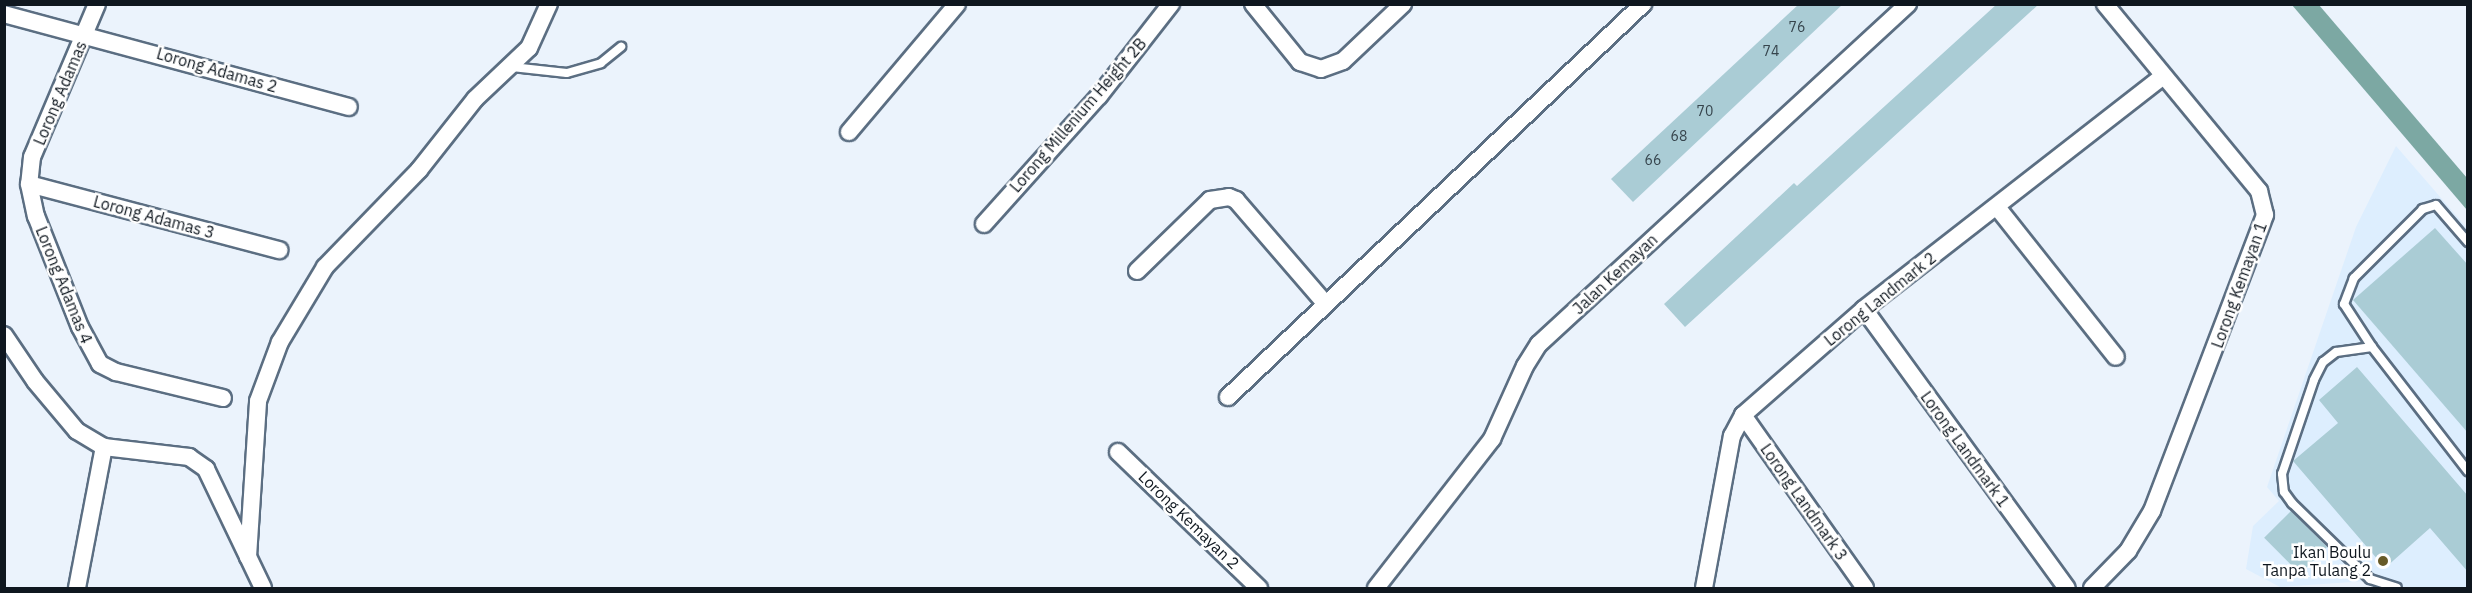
<!DOCTYPE html>
<style>
body{margin:0}
#map{position:relative;width:2472px;height:593px;overflow:hidden;background:#ebf3fc;font-family:"IBM Plex Sans",sans-serif}
div>[style]{position:absolute}
.built>*{inset:0;background:#ddeefe}
.water>*{inset:0;background:#7ca8a3}
.building>*{inset:0;background:#aaccd5;transform-origin:0 0}
.roads{filter:drop-shadow(2px 0 #5b6e82) drop-shadow(-2px 0 #5b6e82) drop-shadow(0 2px #5b6e82) drop-shadow(0 -2px #5b6e82)}
.service>*{height:8px;margin:-4px;padding:0 4px;transform-origin:4px;border-radius:4px;background:#fff}
.minor>*{height:16px;margin:-8px;padding:0 8px;transform-origin:8px;border-radius:8px;background:#fff}
.dots>*{width:16px;height:16px;translate:-50% -50%;box-sizing:border-box;border:3px solid #fff;border-radius:50%}
span{translate:-50% -50%;white-space:nowrap;text-align:center;line-height:1.15;-webkit-text-stroke:5px #fff;paint-order:stroke}
.number-label{font-size:14px;color:#36444c}
.number-label span{-webkit-text-stroke-width:0}
.street-label{font-size:16px;color:#0f171f}
.poi-label{font-size:16px;color:#0f171f}
.right{translate:-100% -50%;text-align:right}
.frame{position:absolute;inset:0;border:6px solid #0f171f;pointer-events:none}
</style>
<div id="map">
<div class="built">
<div style="clip-path:polygon(2396px 146px,2467px 228px,2467px 588px,2400px 588px,2382px 580px,2280px 587px,2246px 569px,2253px 526px,2279px 501px,2267px 487px,2356px 227px)"></div>
</div>
<div class="water">
<div style="clip-path:polygon(2292px 5px,2319px 5px,2467px 178px,2467px 210px)"></div>
</div>
<div class="building">
<div style="clip-path:polygon(1799px 4px,1843px 4px,1633px 202px,1611px 179px)"></div>
<div style="clip-path:polygon(1997px 4px,2039px 4px,1685px 327px,1664px 304px,1794px 183px,1797px 186px)"></div>
<div style="clip-path:polygon(2435px 228px,2468px 265px,2468px 433px,2353px 300px)"></div>
<div style="clip-path:polygon(2357px 367px,2468px 496px,2468px 572px,2430px 528px,2385px 568px,2293px 461px,2338px 423px,2319px 400px)"></div>
<div style="left:2291px;top:511px;width:51px;height:38px;rotate:45deg"></div>
</div>
<div class="roads">
<div class="service">
<div style="left:512px;top:67px;width:55px;rotate:6.2deg"></div>
<div style="left:567px;top:73px;width:35px;rotate:-16deg"></div>
<div style="left:601px;top:63px;width:26px;rotate:-39deg"></div>
<div style="left:2468px;top:242px;width:49px;rotate:-130.9deg"></div>
<div style="left:2436px;top:205px;width:14px;rotate:163deg"></div>
<div style="left:2423px;top:209px;width:98px;rotate:135deg"></div>
<div style="left:2354px;top:278px;width:28px;rotate:111deg"></div>
<div style="left:2344px;top:304px;width:51px;rotate:56.9deg"></div>
<div style="left:2372px;top:347px;width:157px;rotate:52.3deg"></div>
<div style="left:2372px;top:347px;width:36px;rotate:172deg"></div>
<div style="left:2336px;top:352px;width:16px;rotate:142deg"></div>
<div style="left:2323px;top:362px;width:20px;rotate:117deg"></div>
<div style="left:2314px;top:380px;width:99px;rotate:108.8deg"></div>
<div style="left:2282px;top:474px;width:18px;rotate:84deg"></div>
<div style="left:2284px;top:492px;width:14px;rotate:54deg"></div>
<div style="left:2292px;top:503px;width:109px;rotate:44.3deg"></div>
<div style="left:2370px;top:579px;width:28px;rotate:18deg"></div>
</div>
<div class="minor">
<div style="left:97px;top:4px;width:166px;rotate:113deg"></div>
<div style="left:32px;top:157px;width:27px;rotate:96deg"></div>
<div style="left:29px;top:184px;width:33px;rotate:78deg"></div>
<div style="left:36px;top:216px;width:119px;rotate:68.4deg"></div>
<div style="left:80px;top:327px;width:42px;rotate:61.6deg"></div>
<div style="left:100px;top:364px;width:18px;rotate:27deg"></div>
<div style="left:116px;top:372px;width:110px;rotate:13.7deg"></div>
<div style="left:1253px;top:4px;width:75px;rotate:51deg"></div>
<div style="left:1300px;top:62px;width:22px;rotate:18deg"></div>
<div style="left:1321px;top:69px;width:23px;rotate:-20deg"></div>
<div style="left:1343px;top:61px;width:83px;rotate:-43.5deg"></div>
<div style="left:4px;top:14px;width:357px;rotate:15.1deg"></div>
<div style="left:849px;top:132px;width:167px;rotate:-49.8deg"></div>
<div style="left:29px;top:184px;width:259px;rotate:14.8deg"></div>
<div style="left:1997px;top:207px;width:191px;rotate:51.6deg"></div>
<div style="left:984px;top:224px;width:172px;rotate:-48.1deg"></div>
<div style="left:1099px;top:96px;width:117px;rotate:-52deg"></div>
<div style="left:1137px;top:271px;width:102px;rotate:-44.2deg"></div>
<div style="left:1210px;top:200px;width:19px;rotate:-9deg"></div>
<div style="left:1229px;top:197px;width:8px;rotate:23deg"></div>
<div style="left:1236px;top:200px;width:136px;rotate:49.2deg"></div>
<div style="left:1864px;top:309px;width:345px;rotate:54deg"></div>
<div style="left:4px;top:335px;width:55px;rotate:56deg"></div>
<div style="left:35px;top:381px;width:65px;rotate:50deg"></div>
<div style="left:77px;top:431px;width:31px;rotate:31deg"></div>
<div style="left:104px;top:447px;width:86px;rotate:6.7deg"></div>
<div style="left:189px;top:457px;width:21px;rotate:35deg"></div>
<div style="left:206px;top:469px;width:132px;rotate:64.4deg"></div>
<div style="left:1228px;top:397px;width:572px;rotate:-43.44deg"></div>
<div style="left:1743px;top:415px;width:212px;rotate:54.8deg"></div>
<div style="left:1118px;top:452px;width:196px;rotate:44deg"></div>
<div style="left:248px;top:557px;width:156px;rotate:-86.3deg"></div>
<div style="left:258px;top:401px;width:63px;rotate:-69.6deg"></div>
<div style="left:280px;top:342px;width:87px;rotate:-59deg"></div>
<div style="left:325px;top:267px;width:135px;rotate:-45.9deg"></div>
<div style="left:419px;top:170px;width:90px;rotate:-51.7deg"></div>
<div style="left:475px;top:99px;width:74px;rotate:-43.4deg"></div>
<div style="left:529px;top:48px;width:48px;rotate:-65.6deg"></div>
<div style="left:77px;top:588px;width:144px;rotate:-79.2deg"></div>
<div style="left:1376px;top:588px;width:189px;rotate:-52.1deg"></div>
<div style="left:1492px;top:439px;width:80px;rotate:-65.7deg"></div>
<div style="left:1525px;top:366px;width:26px;rotate:-58deg"></div>
<div style="left:1539px;top:344px;width:502px;rotate:-42.66deg"></div>
<div style="left:1704px;top:588px;width:155px;rotate:-79.6deg"></div>
<div style="left:1732px;top:436px;width:24px;rotate:-62deg"></div>
<div style="left:1743px;top:415px;width:161px;rotate:-41.2deg"></div>
<div style="left:1864px;top:309px;width:378px;rotate:-37.9deg"></div>
<div style="left:2092px;top:588px;width:52px;rotate:-45.8deg"></div>
<div style="left:2128px;top:551px;width:47px;rotate:-59deg"></div>
<div style="left:2152px;top:511px;width:317px;rotate:-69.1deg"></div>
<div style="left:2265px;top:215px;width:25px;rotate:-104deg"></div>
<div style="left:2259px;top:191px;width:242px;rotate:-129.5deg"></div>
</div>
</div>
<div class="dots">
<div style="left:2383px;top:561px;background:#675a27"></div>
</div>
<div class="number-label">
<span style="left:1797px;top:27px">76</span>
<span style="left:1771px;top:51px">74</span>
<span style="left:1705px;top:111px">70</span>
<span style="left:1679px;top:136px">68</span>
<span style="left:1653px;top:160px">66</span>
</div>
<div class="street-label">
<span style="left:217px;top:70px;rotate:16deg">Lorong Adamas 2</span>
<span style="left:60px;top:93px;rotate:-67deg">Lorong Adamas</span>
<span style="left:1078px;top:115px;rotate:-49deg">Lorong Millenium Height 2B</span>
<span style="left:154px;top:217px;rotate:15deg">Lorong Adamas 3</span>
<span style="left:1615px;top:274px;rotate:-43deg">Jalan Kemayan</span>
<span style="left:64px;top:285px;rotate:68deg">Lorong Adamas 4</span>
<span style="left:2239px;top:285px;rotate:-70deg">Lorong Kemayan 1</span>
<span style="left:1880px;top:299px;rotate:-39deg">Lorong Landmark 2</span>
<span style="left:1965px;top:449px;rotate:54deg">Lorong Landmark 1</span>
<span style="left:1804px;top:502px;rotate:55deg">Lorong Landmark 3</span>
<span style="left:1189px;top:520px;rotate:44deg">Lorong Kemayan 2</span>
</div>
<div class="poi-label">
<span class="right" style="left:2371px;top:561px">Ikan Boulu<br>Tanpa Tulang 2</span>
</div>
<div class="frame"></div>
</div>
